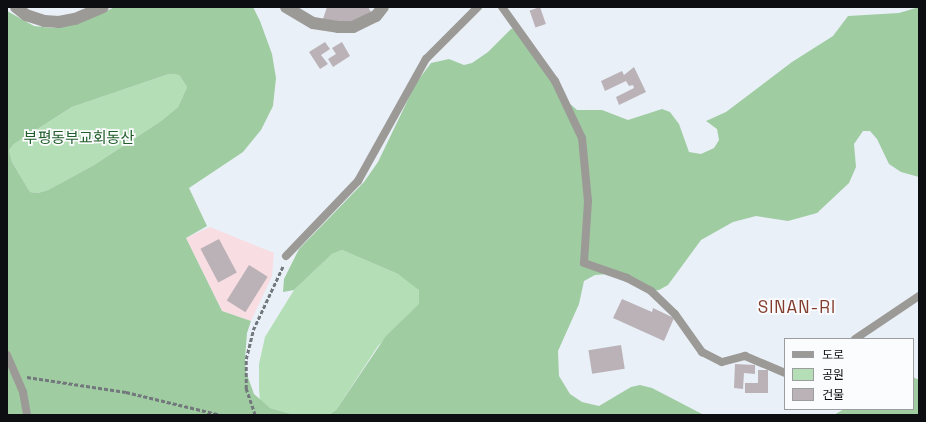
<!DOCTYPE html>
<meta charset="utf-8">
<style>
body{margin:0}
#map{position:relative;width:926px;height:422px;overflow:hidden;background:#e9f0f8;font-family:"Space Grotesk","Noto Sans KR",sans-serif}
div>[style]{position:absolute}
.industrial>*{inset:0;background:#f8dde2}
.green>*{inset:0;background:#b4deb5}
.forest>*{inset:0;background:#a0cca2}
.building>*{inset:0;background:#bbb2b8;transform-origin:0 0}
.path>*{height:2.5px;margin-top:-1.25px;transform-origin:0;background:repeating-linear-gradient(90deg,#73787d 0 4px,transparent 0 6px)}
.lane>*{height:8px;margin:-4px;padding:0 4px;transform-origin:4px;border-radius:4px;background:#9c9a96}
.street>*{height:12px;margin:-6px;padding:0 6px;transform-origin:6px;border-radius:6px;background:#9c9a96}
span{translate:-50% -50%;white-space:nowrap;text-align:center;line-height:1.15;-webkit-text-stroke:3.5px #fbfcfe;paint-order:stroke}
.park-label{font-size:15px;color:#205d28}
.quarter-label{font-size:17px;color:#833d2e;letter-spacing:1px}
.frame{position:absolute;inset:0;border:8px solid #0c0e11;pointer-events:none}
.legend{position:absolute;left:784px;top:338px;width:130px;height:72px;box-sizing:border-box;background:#fbfcfe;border:1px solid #9b9d9f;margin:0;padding:5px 7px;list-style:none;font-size:12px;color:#0c0e11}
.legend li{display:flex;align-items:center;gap:8px;height:20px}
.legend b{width:20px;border:1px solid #9b9d9f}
</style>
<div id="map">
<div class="industrial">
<div style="clip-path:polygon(210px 227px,274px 253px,272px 276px,251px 321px,222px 311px,186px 238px)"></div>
</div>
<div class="green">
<div style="clip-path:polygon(169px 74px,179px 75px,187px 87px,178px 107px,161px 121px,94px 165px,48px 190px,38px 193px,30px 192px,12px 162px,9px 150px,14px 144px,72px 107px)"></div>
<div style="clip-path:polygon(342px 250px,398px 274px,413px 284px,419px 290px,420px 304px,378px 346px,336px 410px,329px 415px,295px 415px,270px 408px,260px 402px,259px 389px,259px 364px,265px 337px,294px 290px,332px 254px)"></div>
</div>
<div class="forest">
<div style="clip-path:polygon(evenodd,115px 7px,253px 7px,260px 21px,272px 54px,276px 78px,273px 106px,261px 130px,243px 152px,189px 188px,207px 226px,186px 238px,222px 311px,251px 321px,247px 333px,245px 359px,246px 372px,254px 394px,270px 408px,295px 415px,7px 415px,7px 11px,34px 26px,53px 28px,77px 24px,115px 7px,169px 74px,179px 75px,187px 87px,178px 107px,161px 121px,94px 165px,48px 190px,38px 193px,30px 192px,12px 162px,9px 150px,14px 144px,72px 107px,169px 74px)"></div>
<div style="clip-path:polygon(919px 7px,919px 177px,901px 172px,889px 164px,877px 139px,870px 131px,863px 131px,854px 144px,856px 167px,849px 183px,817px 213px,788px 221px,756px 216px,733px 222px,701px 240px,668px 285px,659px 290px,651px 291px,608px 274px,595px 275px,584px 281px,579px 304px,558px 351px,559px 376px,570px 394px,582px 402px,599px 406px,631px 387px,640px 385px,652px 388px,704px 415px,329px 415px,336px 410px,386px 336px,419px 304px,419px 290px,398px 274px,342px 250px,332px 254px,294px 290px,283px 292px,284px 279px,299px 249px,364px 182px,378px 162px,416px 83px,431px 63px,449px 59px,464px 65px,472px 63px,488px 52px,511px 29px,520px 28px,568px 102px,577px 110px,602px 110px,628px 120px,662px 109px,670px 112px,679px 124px,689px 152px,701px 154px,714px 148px,719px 140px,717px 129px,706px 121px,726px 112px,792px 62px,833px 36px,848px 16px,899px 13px)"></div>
<div style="clip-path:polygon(913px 377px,919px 380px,919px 415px,834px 415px,844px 409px,913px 409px)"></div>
</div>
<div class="building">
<div style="clip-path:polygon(327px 7px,368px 7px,371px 12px,350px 24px,323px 19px)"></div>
<div style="left:540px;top:7px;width:18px;height:11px;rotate:71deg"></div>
<div style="clip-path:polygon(325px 42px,330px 49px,321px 55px,328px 64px,320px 69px,309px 52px)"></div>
<div style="clip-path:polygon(342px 42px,350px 56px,333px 67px,328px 59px,336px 54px,332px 48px)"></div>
<div style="clip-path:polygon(634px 67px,646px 92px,619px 105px,616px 97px,634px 88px,633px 85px,629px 86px,626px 81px,605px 91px,601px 81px,622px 71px,624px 75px)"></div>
<div style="left:219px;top:239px;width:38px;height:21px;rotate:62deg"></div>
<div style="left:249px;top:265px;width:22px;height:42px;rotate:32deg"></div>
<div style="clip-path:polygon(622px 299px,652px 312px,653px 308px,674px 318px,664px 341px,613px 318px)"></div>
<div style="left:621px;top:345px;width:24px;height:33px;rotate:81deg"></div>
<div style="clip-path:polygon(735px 364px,755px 365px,755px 374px,744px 373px,743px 389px,734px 388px)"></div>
<div style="clip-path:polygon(758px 370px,768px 370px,768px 393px,745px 393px,745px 383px,758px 383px)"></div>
</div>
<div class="path">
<div style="left:27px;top:377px;width:100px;rotate:8.6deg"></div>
<div style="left:126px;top:392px;width:98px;rotate:13.6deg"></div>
<div style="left:255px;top:415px;width:28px;rotate:-109deg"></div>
<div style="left:246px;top:389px;width:30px;rotate:-90deg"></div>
<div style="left:246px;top:359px;width:30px;rotate:-76deg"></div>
<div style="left:253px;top:330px;width:71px;rotate:-64.9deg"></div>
</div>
<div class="lane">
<div style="left:502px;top:7px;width:91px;rotate:54.4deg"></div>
<div style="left:555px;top:81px;width:63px;rotate:64.7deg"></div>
<div style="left:582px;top:138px;width:63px;rotate:84.6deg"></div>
<div style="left:588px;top:201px;width:62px;rotate:93.7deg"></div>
<div style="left:584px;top:263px;width:46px;rotate:19.2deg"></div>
<div style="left:627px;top:278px;width:27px;rotate:28deg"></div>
<div style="left:651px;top:291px;width:33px;rotate:44deg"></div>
<div style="left:675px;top:314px;width:47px;rotate:54.6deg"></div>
<div style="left:702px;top:352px;width:22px;rotate:27deg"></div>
<div style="left:722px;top:362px;width:24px;rotate:-15deg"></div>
<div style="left:745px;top:356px;width:43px;rotate:23deg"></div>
<div style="left:286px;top:256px;width:104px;rotate:-46.2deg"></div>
<div style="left:358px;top:181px;width:140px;rotate:-60.9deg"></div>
<div style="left:426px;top:59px;width:74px;rotate:-45deg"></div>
<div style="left:855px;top:339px;width:77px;rotate:-33.9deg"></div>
<div style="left:7px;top:355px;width:40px;rotate:66.6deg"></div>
<div style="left:23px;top:392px;width:23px;rotate:80deg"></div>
</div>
<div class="street">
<div style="left:16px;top:7px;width:13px;rotate:39deg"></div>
<div style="left:26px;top:15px;width:19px;rotate:18deg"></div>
<div style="left:44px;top:21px;width:15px;rotate:4deg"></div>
<div style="left:59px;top:22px;width:16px;rotate:-11deg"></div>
<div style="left:75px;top:19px;width:30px;rotate:-23deg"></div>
<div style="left:286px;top:7px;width:31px;rotate:31deg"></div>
<div style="left:313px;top:23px;width:25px;rotate:9deg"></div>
<div style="left:338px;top:27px;width:15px"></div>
<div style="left:353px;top:27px;width:25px;rotate:-26deg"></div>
<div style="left:376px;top:16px;width:11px;rotate:-52deg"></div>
</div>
<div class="park-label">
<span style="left:79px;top:138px">부평동부교회동산</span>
</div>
<div class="quarter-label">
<span style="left:797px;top:308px">SINAN-RI</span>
</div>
<div class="frame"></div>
<ul class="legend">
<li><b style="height:5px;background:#9c9a96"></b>도로</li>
<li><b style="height:11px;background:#b4deb5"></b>공원</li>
<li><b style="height:11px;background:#bbb2b8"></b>건물</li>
</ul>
</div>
